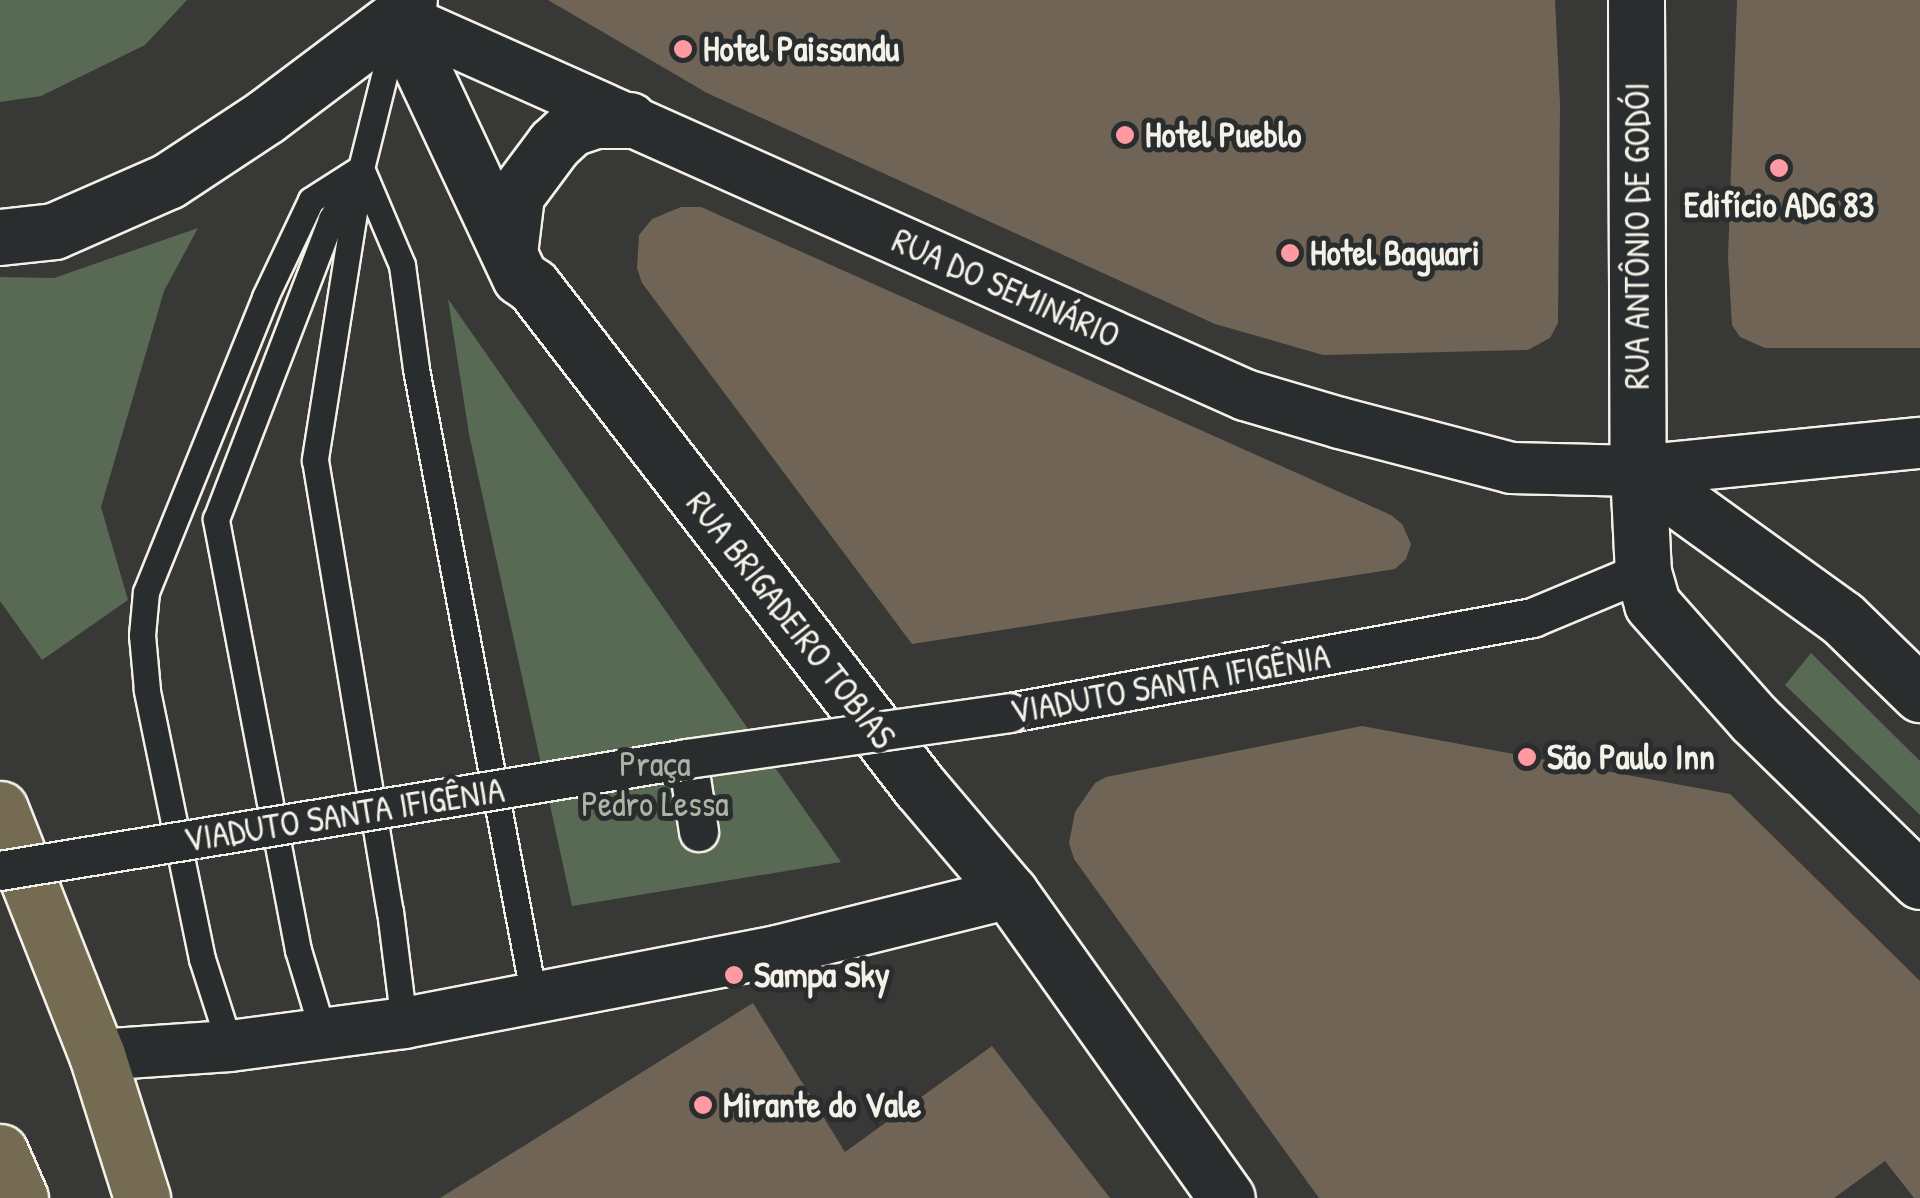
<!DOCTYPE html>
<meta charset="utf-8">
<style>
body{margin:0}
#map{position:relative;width:1920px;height:1198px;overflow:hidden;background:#383836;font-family:"Patrick Hand",sans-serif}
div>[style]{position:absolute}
.green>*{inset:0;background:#586a54}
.building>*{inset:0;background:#6f6456}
.roads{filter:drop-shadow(2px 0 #f4f1e8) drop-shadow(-2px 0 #f4f1e8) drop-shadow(0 2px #f4f1e8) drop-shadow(0 -2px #f4f1e8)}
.service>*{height:25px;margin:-12.5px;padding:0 12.5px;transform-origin:12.5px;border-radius:12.5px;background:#2a2d2e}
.pedestrian>*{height:38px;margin:-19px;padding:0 19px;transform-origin:19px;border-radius:19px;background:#2a2d2e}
.minor>*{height:50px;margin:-25px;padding:0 25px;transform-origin:25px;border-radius:25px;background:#2a2d2e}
.tertiary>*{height:55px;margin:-27.5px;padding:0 27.5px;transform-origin:27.5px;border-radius:27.5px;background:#2a2d2e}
.secondary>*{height:55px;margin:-27.5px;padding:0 27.5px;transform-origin:27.5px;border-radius:27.5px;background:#2a2d2e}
.trunk>*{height:55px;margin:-27.5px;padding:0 27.5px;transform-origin:27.5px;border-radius:27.5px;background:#746b52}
.bridges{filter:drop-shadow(2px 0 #f4f1e8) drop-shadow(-2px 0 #f4f1e8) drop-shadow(0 2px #f4f1e8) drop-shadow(0 -2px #f4f1e8)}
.pedestrian-bridge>*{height:38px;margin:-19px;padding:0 19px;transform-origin:19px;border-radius:19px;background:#2a2d2e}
.dots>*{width:28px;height:28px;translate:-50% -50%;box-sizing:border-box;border:5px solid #2a2d2e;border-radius:50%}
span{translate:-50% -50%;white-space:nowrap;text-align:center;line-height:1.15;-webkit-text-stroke:10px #2a2d2e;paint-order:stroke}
.poi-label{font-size:35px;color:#f4f1e8;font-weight:700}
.left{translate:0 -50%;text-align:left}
.street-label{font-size:35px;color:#f4f1e8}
.park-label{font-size:35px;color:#aeb4a5}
</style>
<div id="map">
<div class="green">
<div style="clip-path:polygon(0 0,187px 0,145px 45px,41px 96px,0 102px)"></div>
<div style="clip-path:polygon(198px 228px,164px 291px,101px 507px,128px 600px,42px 660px,0 601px,0 277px,54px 278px)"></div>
<div style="clip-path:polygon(448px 299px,841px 862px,572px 906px,469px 434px)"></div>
<div style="clip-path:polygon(1811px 653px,1920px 761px,1920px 815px,1785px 685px)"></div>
</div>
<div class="building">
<div style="clip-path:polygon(548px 0,1555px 0,1560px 104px,1558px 323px,1550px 338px,1528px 350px,1323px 355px,1215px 324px,707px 93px)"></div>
<div style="clip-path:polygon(1737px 0,1920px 0,1920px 348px,1765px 348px,1740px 337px,1732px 325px,1728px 258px)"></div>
<div style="clip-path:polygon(681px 207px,701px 207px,719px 215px,1391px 515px,1402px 524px,1411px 544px,1406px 559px,1395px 569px,912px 644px,642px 283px,637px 268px,639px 235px,652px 219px)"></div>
<div style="clip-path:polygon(1362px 726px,1730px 794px,1920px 981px,1920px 1198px,1914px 1198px,1885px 1161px,1834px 1198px,1319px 1198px,1074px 859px,1069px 843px,1075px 812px,1095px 783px,1106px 777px)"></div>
<div style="clip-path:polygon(753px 1003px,845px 1152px,992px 1046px,1110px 1198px,440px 1198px)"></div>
</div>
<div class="roads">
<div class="service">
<div style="left:396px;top:28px;width:144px;rotate:104deg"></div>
<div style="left:361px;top:168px;width:296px;rotate:99deg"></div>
<div style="left:315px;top:460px;width:457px;rotate:80.6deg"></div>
<div style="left:390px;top:911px;width:113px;rotate:82.9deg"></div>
<div style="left:363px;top:173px;width:100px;rotate:67deg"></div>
<div style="left:402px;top:265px;width:105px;rotate:82.3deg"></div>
<div style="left:416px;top:369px;width:640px;rotate:79.37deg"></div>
<div style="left:324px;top:1036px;width:90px;rotate:-106.8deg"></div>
<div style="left:298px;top:950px;width:439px;rotate:-100.8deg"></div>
<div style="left:216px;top:519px;width:321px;rotate:-69deg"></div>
<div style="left:331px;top:219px;width:49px;rotate:-59.2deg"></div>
<div style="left:230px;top:1046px;width:91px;rotate:-107.8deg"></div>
<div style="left:202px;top:959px;width:275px;rotate:-101.6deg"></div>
<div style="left:147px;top:690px;width:55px;rotate:-95.2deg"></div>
<div style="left:142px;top:635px;width:43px;rotate:-84.7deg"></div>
<div style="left:146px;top:592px;width:318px;rotate:-68deg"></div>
<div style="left:265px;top:297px;width:107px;rotate:-64.6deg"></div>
<div style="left:311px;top:200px;width:59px;rotate:-32.6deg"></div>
</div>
<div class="pedestrian">
<div style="left:1010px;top:713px;width:532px;rotate:-10.3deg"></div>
<div style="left:1533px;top:618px;width:119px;rotate:-22.7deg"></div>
<div style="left:688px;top:759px;width:74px;rotate:81.4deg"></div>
</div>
<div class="minor">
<div style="left:398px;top:17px;width:928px;rotate:24.05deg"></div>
<div style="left:1245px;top:395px;width:99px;rotate:16.4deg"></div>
<div style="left:1340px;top:423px;width:177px;rotate:14.7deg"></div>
<div style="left:1511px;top:468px;width:127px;rotate:1.4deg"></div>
<div style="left:1638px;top:471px;width:283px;rotate:-5.7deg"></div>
<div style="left:97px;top:1055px;width:133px;rotate:-3.9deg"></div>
<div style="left:230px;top:1046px;width:176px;rotate:-7.5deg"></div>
<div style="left:404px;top:1023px;width:380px;rotate:-10.9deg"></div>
<div style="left:777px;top:951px;width:240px;rotate:-14deg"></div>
</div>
<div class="tertiary">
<div style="left:398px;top:17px;width:287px;rotate:64.9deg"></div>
<div style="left:520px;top:277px;width:16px;rotate:35deg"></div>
<div style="left:533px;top:286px;width:633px;rotate:52.32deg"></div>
<div style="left:920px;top:787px;width:139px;rotate:49.7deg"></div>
<div style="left:1010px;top:893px;width:374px;rotate:54.6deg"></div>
<div style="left:509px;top:253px;width:58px;rotate:-83.1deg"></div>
<div style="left:516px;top:195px;width:64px;rotate:-53.3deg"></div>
<div style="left:554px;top:144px;width:23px;rotate:-43deg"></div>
<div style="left:571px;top:128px;width:26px;rotate:-18deg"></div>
<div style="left:596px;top:120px;width:33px"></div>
</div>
<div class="secondary">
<div style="left:1636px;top:0;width:471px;rotate:89.8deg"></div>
<div style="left:1638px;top:471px;width:101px;rotate:87.2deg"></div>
<div style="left:1643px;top:572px;width:33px;rotate:74deg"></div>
<div style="left:1652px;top:604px;width:154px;rotate:48.4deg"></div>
<div style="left:1754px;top:719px;width:232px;rotate:44.3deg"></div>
<div style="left:0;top:237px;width:54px;rotate:-6.3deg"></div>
<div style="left:54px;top:231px;width:124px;rotate:-23.7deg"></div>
<div style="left:168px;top:181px;width:116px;rotate:-33.4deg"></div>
<div style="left:265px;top:117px;width:166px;rotate:-36.9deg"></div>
<div style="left:398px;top:17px;width:20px;rotate:-57deg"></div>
<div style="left:1638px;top:471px;width:251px;rotate:35.8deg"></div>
<div style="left:1842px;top:618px;width:109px;rotate:44.3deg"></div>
</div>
<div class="trunk">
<div style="left:0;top:809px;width:264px;rotate:68.5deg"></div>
<div style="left:97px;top:1055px;width:150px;rotate:72.5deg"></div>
<div style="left:0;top:1152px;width:50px;rotate:66.5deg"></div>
</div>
</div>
<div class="bridges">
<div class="pedestrian-bridge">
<div style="left:0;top:871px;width:697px;rotate:-9.25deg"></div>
<div style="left:688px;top:759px;width:325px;rotate:-8.1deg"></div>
</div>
</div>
<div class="dots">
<div style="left:683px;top:49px;background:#ff9aa2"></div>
<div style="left:1125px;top:135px;background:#ff9aa2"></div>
<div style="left:1779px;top:168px;background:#ff9aa2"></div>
<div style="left:1290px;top:253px;background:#ff9aa2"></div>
<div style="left:1527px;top:757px;background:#ff9aa2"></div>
<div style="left:734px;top:975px;background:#ff9aa2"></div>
<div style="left:703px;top:1105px;background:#ff9aa2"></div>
</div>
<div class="poi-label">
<span class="left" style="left:703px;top:49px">Hotel Paissandu</span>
<span class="left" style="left:1145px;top:135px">Hotel Pueblo</span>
<span style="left:1779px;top:205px">Edifício ADG 83</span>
<span class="left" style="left:1310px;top:253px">Hotel Baguari</span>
<span class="left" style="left:1547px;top:757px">São Paulo Inn</span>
<span class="left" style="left:754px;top:975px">Sampa Sky</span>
<span class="left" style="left:723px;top:1105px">Mirante do Vale</span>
</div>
<div class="street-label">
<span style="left:1637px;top:236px;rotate:-90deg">RUA ANTÔNIO DE GODÓI</span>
<span style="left:1006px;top:288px;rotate:24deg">RUA DO SEMINÁRIO</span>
<span style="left:791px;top:620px;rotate:52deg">RUA BRIGADEIRO TOBIAS</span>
<span style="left:1170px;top:684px;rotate:-10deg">VIADUTO SANTA IFIGÊNIA</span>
<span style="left:344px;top:815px;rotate:-9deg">VIADUTO SANTA IFIGÊNIA</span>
</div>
<div class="park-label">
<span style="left:655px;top:784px">Praça<br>Pedro Lessa</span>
</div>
</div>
